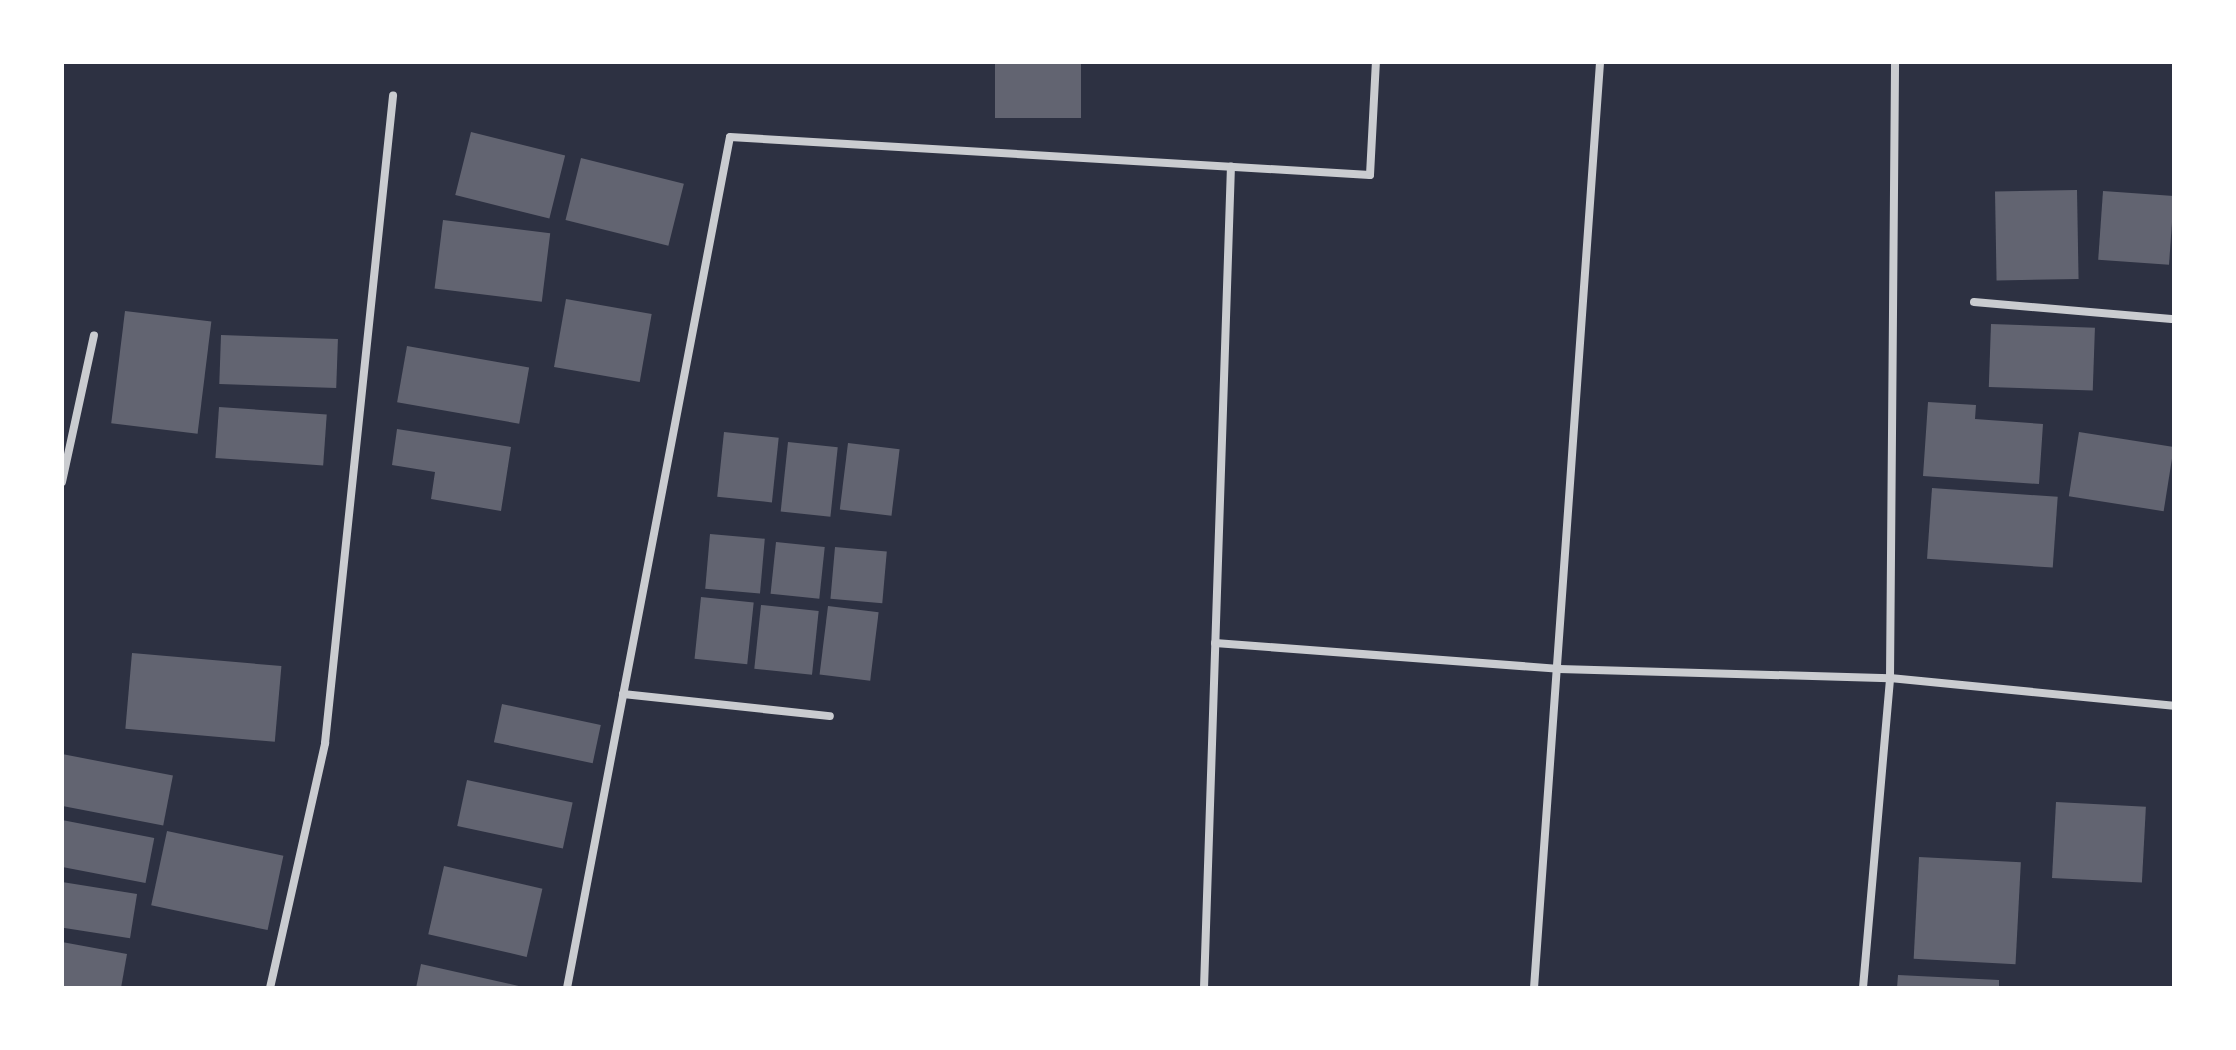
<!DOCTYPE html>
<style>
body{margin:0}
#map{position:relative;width:2236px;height:1050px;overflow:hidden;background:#2d3142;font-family:Helvetica,sans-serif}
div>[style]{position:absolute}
.building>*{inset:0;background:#626471;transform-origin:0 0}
.minor>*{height:8px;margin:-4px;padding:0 4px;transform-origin:4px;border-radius:4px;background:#caccd0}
span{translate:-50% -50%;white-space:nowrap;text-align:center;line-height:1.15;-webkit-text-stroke:7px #fff;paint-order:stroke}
.frame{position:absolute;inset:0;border:64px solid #fff;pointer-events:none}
</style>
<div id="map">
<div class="building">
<div style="left:995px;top:62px;width:86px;height:56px"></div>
<div style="left:471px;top:132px;width:97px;height:65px;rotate:14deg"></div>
<div style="left:581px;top:158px;width:106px;height:64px;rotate:14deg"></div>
<div style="left:2077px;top:190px;width:89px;height:82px;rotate:89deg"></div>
<div style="left:2103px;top:191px;width:71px;height:69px;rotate:4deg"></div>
<div style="left:443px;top:220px;width:108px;height:69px;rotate:7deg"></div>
<div style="left:566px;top:299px;width:87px;height:69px;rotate:10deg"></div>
<div style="left:125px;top:311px;width:87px;height:113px;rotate:7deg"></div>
<div style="left:1991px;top:324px;width:104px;height:63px;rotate:2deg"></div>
<div style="left:221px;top:335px;width:117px;height:49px;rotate:2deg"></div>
<div style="left:407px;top:346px;width:124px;height:57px;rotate:10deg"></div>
<div style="clip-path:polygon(1928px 402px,1976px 405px,1975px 419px,2043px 424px,2039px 484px,1923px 476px)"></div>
<div style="left:219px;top:407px;width:108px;height:51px;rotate:4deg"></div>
<div style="clip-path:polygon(397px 429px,511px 447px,501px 511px,431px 499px,435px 472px,392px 465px)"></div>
<div style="left:724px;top:432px;width:55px;height:65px;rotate:6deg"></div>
<div style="left:2079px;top:432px;width:96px;height:65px;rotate:9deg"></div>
<div style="left:788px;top:442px;width:50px;height:70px;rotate:6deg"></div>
<div style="left:848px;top:443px;width:52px;height:67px;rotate:7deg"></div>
<div style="left:1932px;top:488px;width:126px;height:71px;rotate:4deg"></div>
<div style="left:710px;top:534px;width:55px;height:55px;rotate:5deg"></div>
<div style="left:776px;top:542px;width:49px;height:52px;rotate:6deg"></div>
<div style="left:835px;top:547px;width:52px;height:52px;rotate:5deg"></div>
<div style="left:701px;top:597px;width:53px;height:62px;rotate:6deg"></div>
<div style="left:761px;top:605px;width:58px;height:64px;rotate:6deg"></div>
<div style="left:828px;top:606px;width:51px;height:69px;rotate:7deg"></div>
<div style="left:132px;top:653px;width:150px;height:76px;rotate:5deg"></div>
<div style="left:502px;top:704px;width:101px;height:39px;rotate:12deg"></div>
<div style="left:62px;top:754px;width:113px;height:51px;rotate:11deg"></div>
<div style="left:467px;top:780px;width:108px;height:47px;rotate:12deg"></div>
<div style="left:2056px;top:802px;width:90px;height:76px;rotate:3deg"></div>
<div style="left:62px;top:820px;width:94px;height:46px;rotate:11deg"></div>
<div style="left:167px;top:831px;width:119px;height:76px;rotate:12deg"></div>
<div style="left:1919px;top:857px;width:102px;height:102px;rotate:3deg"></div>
<div style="left:444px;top:866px;width:101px;height:70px;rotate:13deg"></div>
<div style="left:62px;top:882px;width:76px;height:45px;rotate:9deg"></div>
<div style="clip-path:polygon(62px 942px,127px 954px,121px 988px,62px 988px)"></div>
<div style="clip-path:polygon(421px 964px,523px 987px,523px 988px,416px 988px)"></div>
<div style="clip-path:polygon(1898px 975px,1999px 980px,1999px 988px,1897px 988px)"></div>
</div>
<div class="minor">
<div style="left:1974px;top:302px;width:201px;rotate:4.9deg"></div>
<div style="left:62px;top:482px;width:150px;rotate:-77.7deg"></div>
<div style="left:1215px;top:643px;width:345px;rotate:4.3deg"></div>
<div style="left:1559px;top:669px;width:331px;rotate:1.6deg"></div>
<div style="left:1890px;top:678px;width:285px;rotate:5.6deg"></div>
<div style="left:623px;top:694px;width:208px;rotate:6.1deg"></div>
<div style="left:270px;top:988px;width:251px;rotate:-77.3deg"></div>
<div style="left:325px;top:743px;width:651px;rotate:-84deg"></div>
<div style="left:567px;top:988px;width:866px;rotate:-79.16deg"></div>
<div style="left:730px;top:137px;width:641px;rotate:3.4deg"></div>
<div style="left:1370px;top:175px;width:113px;rotate:-87deg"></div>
<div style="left:1204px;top:988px;width:822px;rotate:-88.12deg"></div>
<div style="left:1534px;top:988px;width:928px;rotate:-85.92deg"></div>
<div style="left:1863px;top:988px;width:311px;rotate:-85deg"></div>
<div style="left:1890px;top:678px;width:616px;rotate:-89.53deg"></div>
</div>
<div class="frame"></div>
</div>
